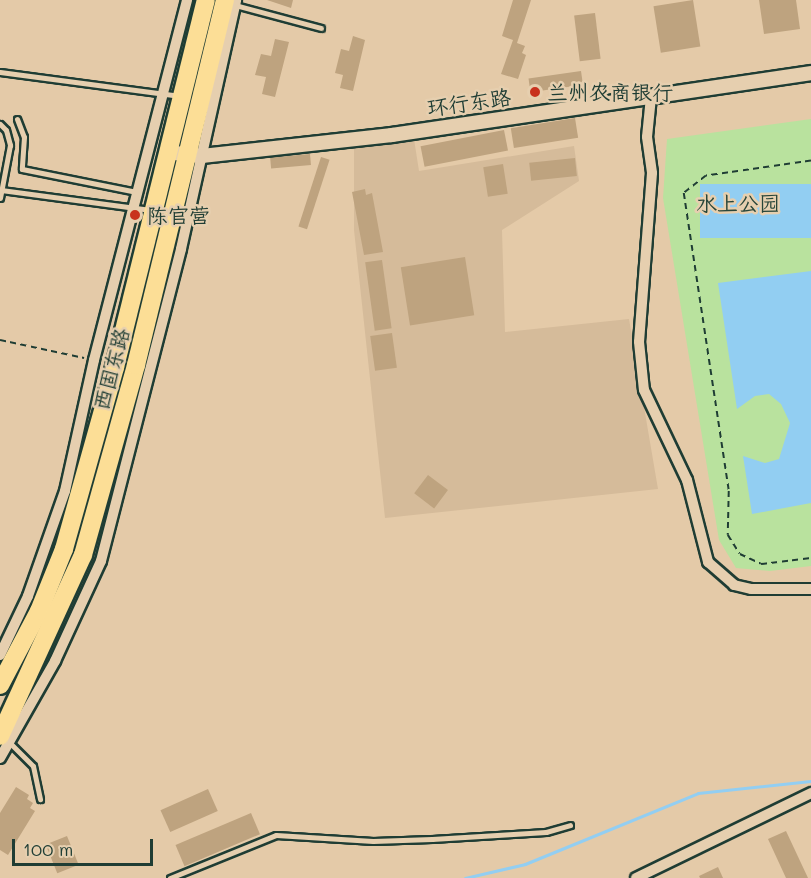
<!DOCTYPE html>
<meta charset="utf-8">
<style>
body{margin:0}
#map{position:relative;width:811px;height:878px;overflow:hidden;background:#e4caa8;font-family:Mali,"LXGW WenKai TC",sans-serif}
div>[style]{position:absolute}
.built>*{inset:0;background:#d5bb9a}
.green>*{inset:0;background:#b9e29e}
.water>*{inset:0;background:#92cef2;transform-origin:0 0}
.stream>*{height:3px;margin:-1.5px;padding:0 1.5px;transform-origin:1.5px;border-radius:1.5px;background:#92cef2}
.building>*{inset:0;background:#bea37f;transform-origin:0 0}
.path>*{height:1.5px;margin-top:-0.75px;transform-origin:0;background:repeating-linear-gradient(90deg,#1f3d34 0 6px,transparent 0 10.5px)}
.roads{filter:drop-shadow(2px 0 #1f3d34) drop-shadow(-2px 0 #1f3d34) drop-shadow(0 2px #1f3d34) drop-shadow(0 -2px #1f3d34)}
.service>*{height:5px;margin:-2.5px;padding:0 2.5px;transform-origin:2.5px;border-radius:2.5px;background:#e6cfaf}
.minor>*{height:10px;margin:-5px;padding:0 5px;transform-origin:5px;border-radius:5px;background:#e6cfaf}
.tertiary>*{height:14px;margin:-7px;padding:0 7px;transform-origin:7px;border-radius:7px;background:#e6cfaf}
.primary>*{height:18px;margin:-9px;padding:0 9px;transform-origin:9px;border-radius:9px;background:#fcde96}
.dots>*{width:16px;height:16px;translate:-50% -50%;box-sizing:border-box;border:3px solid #e6cfaf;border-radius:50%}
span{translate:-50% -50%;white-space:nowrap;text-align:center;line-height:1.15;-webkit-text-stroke:5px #e6cfaf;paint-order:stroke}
.poi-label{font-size:21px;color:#1f3d34}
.left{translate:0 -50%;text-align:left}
.street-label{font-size:21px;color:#1f3d34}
.park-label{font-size:21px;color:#274539}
.scale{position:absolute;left:12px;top:839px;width:141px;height:27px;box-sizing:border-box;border:3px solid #1f3d34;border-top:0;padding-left:8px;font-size:18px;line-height:21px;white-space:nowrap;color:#1f3d34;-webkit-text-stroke:4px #e6cfaf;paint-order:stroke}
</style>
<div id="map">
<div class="built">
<div style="clip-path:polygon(414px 139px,419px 171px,574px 146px,579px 181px,502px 230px,505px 332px,629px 319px,658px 489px,385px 518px,354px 230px,354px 148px)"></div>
</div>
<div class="green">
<div style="clip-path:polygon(811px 119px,811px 566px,770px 571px,736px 568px,719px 540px,663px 198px,667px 139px)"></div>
</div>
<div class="water">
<div style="left:811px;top:184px;width:54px;height:111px;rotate:90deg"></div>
<div style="clip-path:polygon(811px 271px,811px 503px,752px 514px,743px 456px,765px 463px,779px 459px,790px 423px,781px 404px,769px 394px,755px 396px,737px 409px,718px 283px)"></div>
</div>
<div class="stream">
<div style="left:465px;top:878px;width:62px;rotate:-13.1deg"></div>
<div style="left:525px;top:864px;width:187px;rotate:-22.3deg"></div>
<div style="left:698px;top:793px;width:114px;rotate:-6.1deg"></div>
</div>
<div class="building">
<div style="clip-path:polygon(267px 0,293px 0,291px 8px)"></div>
<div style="clip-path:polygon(513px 0,531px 0,517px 43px,525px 46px,522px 53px,526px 55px,518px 79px,501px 74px,513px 40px,502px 36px)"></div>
<div style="left:693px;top:0;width:47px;height:40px;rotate:81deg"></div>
<div style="clip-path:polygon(759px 0,796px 0,800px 29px,764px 34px)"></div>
<div style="left:595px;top:13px;width:46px;height:21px;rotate:83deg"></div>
<div style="clip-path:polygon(353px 36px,365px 40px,353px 91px,340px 88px,343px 75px,335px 73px,341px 49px,349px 51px)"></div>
<div style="clip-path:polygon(275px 39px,289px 42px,275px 97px,262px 94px,266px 77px,255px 75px,261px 54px,271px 56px)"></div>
<div style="left:581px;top:71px;width:14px;height:53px;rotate:82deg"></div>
<div style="left:575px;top:118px;width:20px;height:65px;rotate:81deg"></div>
<div style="left:504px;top:130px;width:21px;height:85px;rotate:79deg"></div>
<div style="left:310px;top:154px;width:11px;height:40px;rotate:85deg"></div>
<div style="left:321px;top:157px;width:9px;height:73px;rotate:18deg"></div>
<div style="left:575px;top:158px;width:18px;height:46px;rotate:84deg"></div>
<div style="left:503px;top:164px;width:30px;height:20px;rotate:81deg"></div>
<div style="clip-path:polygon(365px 189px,366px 195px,372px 193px,383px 252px,364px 255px,352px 192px)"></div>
<div style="left:465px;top:257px;width:59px;height:65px;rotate:81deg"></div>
<div style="left:382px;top:260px;width:69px;height:17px;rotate:82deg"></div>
<div style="left:392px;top:333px;width:35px;height:22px;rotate:82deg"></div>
<div style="left:428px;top:475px;width:25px;height:23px;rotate:37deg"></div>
<div style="clip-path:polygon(16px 787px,29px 795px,27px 799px,33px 803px,30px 808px,35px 811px,8px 855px,0 850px,0 813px)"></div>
<div style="left:208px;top:789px;width:24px;height:52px;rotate:66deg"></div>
<div style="left:251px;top:813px;width:23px;height:82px;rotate:67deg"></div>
<div style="clip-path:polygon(786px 831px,808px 878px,786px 878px,768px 839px)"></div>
<div style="left:67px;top:836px;width:31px;height:23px;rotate:68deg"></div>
<div style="clip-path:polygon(718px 867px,723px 878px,700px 878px,699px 876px)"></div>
</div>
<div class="path">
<div style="left:811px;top:161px;width:106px;rotate:171.9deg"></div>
<div style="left:706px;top:176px;width:28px;rotate:142deg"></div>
<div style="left:684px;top:193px;width:301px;rotate:81.4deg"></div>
<div style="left:729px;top:491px;width:44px;rotate:91.3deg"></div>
<div style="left:728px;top:535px;width:22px;rotate:58deg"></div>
<div style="left:740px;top:554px;width:23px;rotate:25deg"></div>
<div style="left:761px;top:564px;width:50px;rotate:-6.8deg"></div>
<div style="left:0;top:340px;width:86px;rotate:12.1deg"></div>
</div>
<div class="roads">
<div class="service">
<div style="left:235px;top:5px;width:89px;rotate:15deg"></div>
<div style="left:0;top:72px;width:182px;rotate:7.6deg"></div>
<div style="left:17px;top:119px;width:19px;rotate:69deg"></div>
<div style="left:24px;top:137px;width:32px;rotate:94deg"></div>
<div style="left:22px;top:169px;width:117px;rotate:11.3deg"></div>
<div style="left:0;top:124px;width:8px;rotate:45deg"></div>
<div style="left:6px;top:130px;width:16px;rotate:75deg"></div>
<div style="left:10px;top:145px;width:54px;rotate:100.7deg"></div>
<div style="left:1px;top:190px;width:151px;rotate:7.6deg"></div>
<div style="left:9px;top:742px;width:34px;rotate:45deg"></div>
<div style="left:33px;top:766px;width:34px;rotate:78deg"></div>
<div style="left:170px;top:878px;width:114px;rotate:-22.1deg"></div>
<div style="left:276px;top:835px;width:97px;rotate:3.5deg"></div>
<div style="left:373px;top:841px;width:59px;rotate:-1.9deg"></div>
<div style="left:432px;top:839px;width:114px;rotate:-3.5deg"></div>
<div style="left:546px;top:832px;width:25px;rotate:-16deg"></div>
</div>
<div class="minor">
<div style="left:651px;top:97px;width:40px;rotate:95.7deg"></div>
<div style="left:647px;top:137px;width:36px;rotate:82deg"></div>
<div style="left:652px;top:173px;width:169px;rotate:94.4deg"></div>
<div style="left:639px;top:342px;width:48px;rotate:84.1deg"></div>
<div style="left:644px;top:390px;width:100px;rotate:64.5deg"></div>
<div style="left:687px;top:480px;width:85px;rotate:75.6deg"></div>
<div style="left:708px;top:562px;width:35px;rotate:41deg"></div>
<div style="left:734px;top:585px;width:17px;rotate:13deg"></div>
<div style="left:751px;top:589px;width:60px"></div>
<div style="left:0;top:655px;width:65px;rotate:-64.6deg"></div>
<div style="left:28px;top:596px;width:111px;rotate:-70.6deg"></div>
<div style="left:65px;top:491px;width:134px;rotate:-77.5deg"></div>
<div style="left:94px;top:360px;width:372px;rotate:-75.5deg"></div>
<div style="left:0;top:758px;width:112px;rotate:-60.4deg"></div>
<div style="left:55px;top:661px;width:110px;rotate:-65.3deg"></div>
<div style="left:101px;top:561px;width:322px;rotate:-75.6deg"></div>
<div style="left:181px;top:249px;width:255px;rotate:-77.5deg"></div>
<div style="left:636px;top:878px;width:195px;rotate:-25.9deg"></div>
</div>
<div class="tertiary">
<div style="left:167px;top:152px;width:35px;rotate:7deg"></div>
<div style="left:202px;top:156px;width:191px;rotate:-6.3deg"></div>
<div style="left:392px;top:135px;width:424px;rotate:-8.4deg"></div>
</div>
<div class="primary">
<div style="left:0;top:685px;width:84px;rotate:-62.2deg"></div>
<div style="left:39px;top:611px;width:67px;rotate:-68deg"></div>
<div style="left:64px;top:549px;width:189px;rotate:-74.3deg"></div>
<div style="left:115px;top:367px;width:378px;rotate:-76.1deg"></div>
<div style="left:0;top:736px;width:199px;rotate:-65.4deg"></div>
<div style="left:83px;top:555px;width:197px;rotate:-74.4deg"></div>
<div style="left:136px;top:365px;width:376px;rotate:-76.3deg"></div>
</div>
</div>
<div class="dots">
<div style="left:535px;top:92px;background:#c8321e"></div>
<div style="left:135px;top:215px;background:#c8321e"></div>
</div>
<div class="poi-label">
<span class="left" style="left:547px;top:92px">兰州农商银行</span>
<span class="left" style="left:147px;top:215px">陈官营</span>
</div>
<div class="street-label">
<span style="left:469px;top:102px;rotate:-8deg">环行东路</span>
<span style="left:111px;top:369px;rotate:-75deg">西固东路</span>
</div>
<div class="park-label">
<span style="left:738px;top:203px">水上公园</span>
</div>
<div class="scale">100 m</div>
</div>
